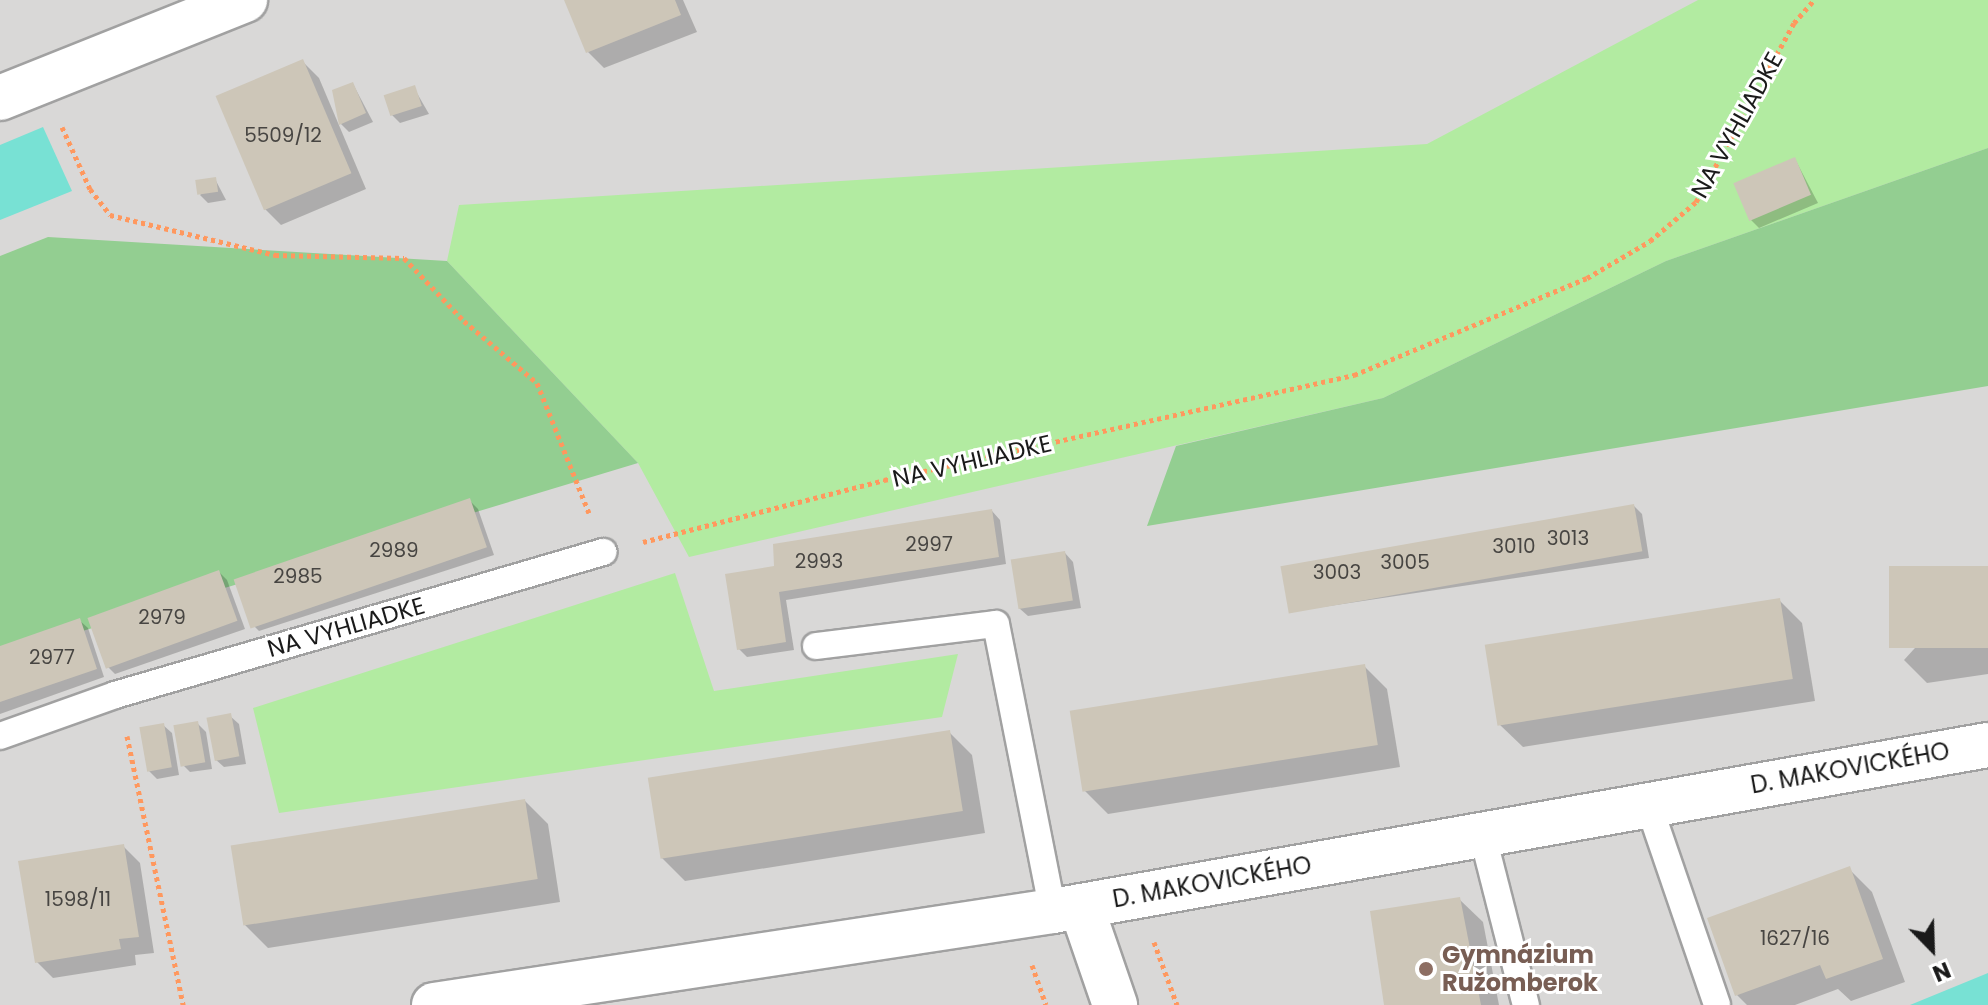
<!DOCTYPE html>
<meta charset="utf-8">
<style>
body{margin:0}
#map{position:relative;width:1988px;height:1005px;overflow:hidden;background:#edecdf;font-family:Poppins,sans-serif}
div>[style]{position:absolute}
.residential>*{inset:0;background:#d9d8d7;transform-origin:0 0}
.grass>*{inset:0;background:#b2eba1}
.forest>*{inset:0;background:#93ce91}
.pitch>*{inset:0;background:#78e1d4}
.shadow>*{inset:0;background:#0003}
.building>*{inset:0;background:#cdc6b8;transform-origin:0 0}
.path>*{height:5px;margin-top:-2.5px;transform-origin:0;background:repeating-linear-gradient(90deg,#ff985e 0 4px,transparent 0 8px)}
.roads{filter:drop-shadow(2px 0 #a1a1a1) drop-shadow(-2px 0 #a1a1a1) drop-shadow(0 2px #a1a1a1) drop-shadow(0 -2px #a1a1a1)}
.lane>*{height:26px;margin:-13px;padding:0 13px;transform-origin:13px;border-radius:13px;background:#fff}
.street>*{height:44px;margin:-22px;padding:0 22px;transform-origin:22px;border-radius:22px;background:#fff}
.dots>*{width:22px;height:22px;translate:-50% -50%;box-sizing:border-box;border:4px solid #fff;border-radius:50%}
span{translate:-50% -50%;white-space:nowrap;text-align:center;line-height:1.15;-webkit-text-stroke:6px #fff;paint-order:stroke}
.number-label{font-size:20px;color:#474542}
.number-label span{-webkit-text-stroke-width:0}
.street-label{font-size:24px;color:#1a1a1a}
.education-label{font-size:24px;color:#785e54;font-weight:700}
.left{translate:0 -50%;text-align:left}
.north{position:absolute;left:1892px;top:909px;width:80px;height:80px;-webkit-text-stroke:6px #fff;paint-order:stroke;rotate:157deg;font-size:22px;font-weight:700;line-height:32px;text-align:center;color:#1a1a1a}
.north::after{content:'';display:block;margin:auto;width:28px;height:36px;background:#1a1a1a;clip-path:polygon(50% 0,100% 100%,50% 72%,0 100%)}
</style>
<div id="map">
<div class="residential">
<div style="left:0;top:0;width:1988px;height:1005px"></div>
</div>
<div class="grass">
<div style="clip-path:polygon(1698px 0,1988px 0,1988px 148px,1666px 261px,1383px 398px,689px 557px,638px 463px,447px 261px,459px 205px,1427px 144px)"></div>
<div style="clip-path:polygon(675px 573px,714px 691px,958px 654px,942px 717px,279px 813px,253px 708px)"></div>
</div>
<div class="forest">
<div style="clip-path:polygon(1988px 148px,1988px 386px,1147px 526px,1176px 446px,1383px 398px,1666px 261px)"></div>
<div style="clip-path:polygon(48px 237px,447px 261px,638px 463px,0 656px,0 256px)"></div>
</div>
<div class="pitch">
<div style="clip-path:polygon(43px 127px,72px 191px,0 220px,0 145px)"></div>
<div style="clip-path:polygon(1988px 973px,1988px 1005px,1910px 1005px)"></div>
</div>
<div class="shadow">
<div style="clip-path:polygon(566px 0,683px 0,697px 32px,604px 68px,588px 52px)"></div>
<div style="clip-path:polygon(302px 61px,319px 78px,366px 189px,281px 225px,265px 209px)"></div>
<div style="clip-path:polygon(353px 84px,373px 122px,349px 132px,341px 124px)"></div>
<div style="clip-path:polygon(414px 88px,429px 114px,400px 123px,392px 115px)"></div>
<div style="clip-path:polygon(1795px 159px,1818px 203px,1759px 228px,1751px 220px)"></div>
<div style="clip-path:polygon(215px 179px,226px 200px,208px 203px,200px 195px)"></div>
<div style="clip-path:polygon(469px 500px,478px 509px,494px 555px,259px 631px,251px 623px)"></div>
<div style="clip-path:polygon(1634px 506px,1642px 514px,1649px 558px,1296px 611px,1287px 603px)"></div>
<div style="clip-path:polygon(992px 511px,1000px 520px,1006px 564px,786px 600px,794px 650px,747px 657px,739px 649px,776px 568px)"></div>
<div style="clip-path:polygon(1065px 553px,1073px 562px,1081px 608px,1028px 616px,1019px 608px)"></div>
<div style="clip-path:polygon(1988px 568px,1988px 674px,1927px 683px,1904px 660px)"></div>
<div style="clip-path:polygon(219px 572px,227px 580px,245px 629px,115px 674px,107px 666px)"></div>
<div style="clip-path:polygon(1779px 600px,1802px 623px,1815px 701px,1523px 747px,1499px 724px)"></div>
<div style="clip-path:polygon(79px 620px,88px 628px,104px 677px,0 714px,0 648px)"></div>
<div style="clip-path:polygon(1364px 666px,1387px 689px,1400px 767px,1108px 814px,1085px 791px)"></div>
<div style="clip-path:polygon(230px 716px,239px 724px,246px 764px,224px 767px,215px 759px)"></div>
<div style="clip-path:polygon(198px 724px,206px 732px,212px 769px,190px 772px,182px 764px)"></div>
<div style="clip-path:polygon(163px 725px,172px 733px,179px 775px,157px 779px,148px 770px)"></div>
<div style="clip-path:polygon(949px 732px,972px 755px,985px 833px,685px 881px,662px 858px)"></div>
<div style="clip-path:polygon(525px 801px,548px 824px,560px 902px,268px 948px,245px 925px)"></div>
<div style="clip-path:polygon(123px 846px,140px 863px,154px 953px,135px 955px,136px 965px,53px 978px,37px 962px)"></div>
<div style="clip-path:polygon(1849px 869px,1872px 892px,1905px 982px,1851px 1001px,1838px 989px,1795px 1005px,1747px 1005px,1737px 995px)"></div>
<div style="clip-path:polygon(1459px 899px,1483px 922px,1499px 1005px,1386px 1005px)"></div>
</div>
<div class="building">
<div style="clip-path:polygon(564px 0,675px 0,681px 15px,586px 53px)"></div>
<div style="left:303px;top:59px;width:124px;height:95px;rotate:67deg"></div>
<div style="clip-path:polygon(353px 82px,366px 113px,339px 125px,332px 90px)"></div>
<div style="left:415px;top:85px;width:22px;height:33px;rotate:72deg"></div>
<div style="left:1795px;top:157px;width:41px;height:67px;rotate:67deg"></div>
<div style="left:216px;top:177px;width:15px;height:21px;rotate:82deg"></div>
<div style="left:470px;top:498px;width:52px;height:250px;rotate:71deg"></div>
<div style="left:1634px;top:504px;width:48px;height:359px;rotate:80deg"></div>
<div style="clip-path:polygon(992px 509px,999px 557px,779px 592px,786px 642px,737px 650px,725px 574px,774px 566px,773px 544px)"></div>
<div style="left:1065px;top:551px;width:50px;height:55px;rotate:81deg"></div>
<div style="left:1988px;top:566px;width:82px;height:99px;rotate:90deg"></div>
<div style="left:219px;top:570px;width:54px;height:140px;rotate:70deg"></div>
<div style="left:1780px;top:598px;width:82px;height:299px;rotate:81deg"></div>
<div style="clip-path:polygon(80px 618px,97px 669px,0 702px,0 646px)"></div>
<div style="left:1365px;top:664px;width:82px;height:299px;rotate:81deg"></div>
<div style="left:231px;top:713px;width:44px;height:25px;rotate:79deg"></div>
<div style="left:198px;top:721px;width:42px;height:25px;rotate:80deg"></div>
<div style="left:164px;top:723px;width:45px;height:25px;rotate:80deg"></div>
<div style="left:950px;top:730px;width:82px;height:306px;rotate:81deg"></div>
<div style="left:525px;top:799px;width:81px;height:298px;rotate:81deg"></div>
<div style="clip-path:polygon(124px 844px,139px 937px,119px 939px,121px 949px,35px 963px,18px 861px)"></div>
<div style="clip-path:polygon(1850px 866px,1883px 959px,1826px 979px,1820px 965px,1735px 996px,1707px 918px)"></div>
<div style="clip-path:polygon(1460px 897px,1481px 1005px,1384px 1005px,1370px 911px)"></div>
</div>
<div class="path">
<div style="left:62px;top:127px;width:68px;rotate:65.7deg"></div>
<div style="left:90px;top:189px;width:33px;rotate:52deg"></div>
<div style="left:110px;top:215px;width:170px;rotate:13.6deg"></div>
<div style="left:275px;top:255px;width:129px;rotate:1.3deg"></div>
<div style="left:404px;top:258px;width:87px;rotate:46.4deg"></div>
<div style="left:464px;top:321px;width:96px;rotate:40.3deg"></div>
<div style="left:537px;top:383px;width:140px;rotate:68.2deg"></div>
<div style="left:643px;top:542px;width:249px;rotate:-14.4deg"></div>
<div style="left:884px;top:480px;width:482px;rotate:-12.6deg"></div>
<div style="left:1354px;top:375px;width:252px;rotate:-22.6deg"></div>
<div style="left:1587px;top:278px;width:73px;rotate:-30.4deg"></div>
<div style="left:1650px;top:241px;width:60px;rotate:-40.3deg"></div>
<div style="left:1696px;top:202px;width:204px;rotate:-61.3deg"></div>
<div style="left:1794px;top:23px;width:30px;rotate:-49deg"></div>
<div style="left:127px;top:736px;width:275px;rotate:78.2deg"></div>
<div style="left:1154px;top:942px;width:67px;rotate:69.9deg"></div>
<div style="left:1032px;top:965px;width:42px;rotate:70.7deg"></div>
</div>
<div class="roads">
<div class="lane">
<div style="left:816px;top:646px;width:181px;rotate:-7deg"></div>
<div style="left:996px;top:624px;width:293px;rotate:78.8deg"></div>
<div style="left:0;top:736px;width:122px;rotate:-19.6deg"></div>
<div style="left:115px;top:695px;width:509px;rotate:-16.33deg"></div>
<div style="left:1648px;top:803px;width:213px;rotate:71.1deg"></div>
<div style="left:1482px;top:833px;width:178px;rotate:75.7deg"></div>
</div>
<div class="street">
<div style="left:0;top:98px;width:264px;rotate:-21.8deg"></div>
<div style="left:1081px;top:906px;width:105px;rotate:71deg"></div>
<div style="left:434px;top:1005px;width:626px;rotate:-8.63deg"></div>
<div style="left:1053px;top:911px;width:950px;rotate:-10.07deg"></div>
</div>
</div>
<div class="dots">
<div style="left:1426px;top:969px;background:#8d6e63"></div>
</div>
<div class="number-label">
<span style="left:283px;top:135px">5509/12</span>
<span style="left:1568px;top:538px">3013</span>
<span style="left:929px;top:544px">2997</span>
<span style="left:1514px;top:546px">3010</span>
<span style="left:394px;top:550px">2989</span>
<span style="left:819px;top:561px">2993</span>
<span style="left:1405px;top:562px">3005</span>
<span style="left:1337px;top:572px">3003</span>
<span style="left:298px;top:576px">2985</span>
<span style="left:162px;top:617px">2979</span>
<span style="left:52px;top:657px">2977</span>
<span style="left:78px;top:899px">1598/11</span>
<span style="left:1795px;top:938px">1627/16</span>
</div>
<div class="street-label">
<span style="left:1737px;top:125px;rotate:-61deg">NA VYHLIADKE</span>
<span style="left:972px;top:461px;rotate:-13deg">NA VYHLIADKE</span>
<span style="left:346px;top:627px;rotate:-16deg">NA VYHLIADKE</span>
<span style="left:1850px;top:768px;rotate:-10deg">D. MAKOVICKÉHO</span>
<span style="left:1212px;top:882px;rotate:-10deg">D. MAKOVICKÉHO</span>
</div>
<div class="education-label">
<span class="left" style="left:1442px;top:969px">Gymnázium<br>Ružomberok</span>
</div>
<div class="north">N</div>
</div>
